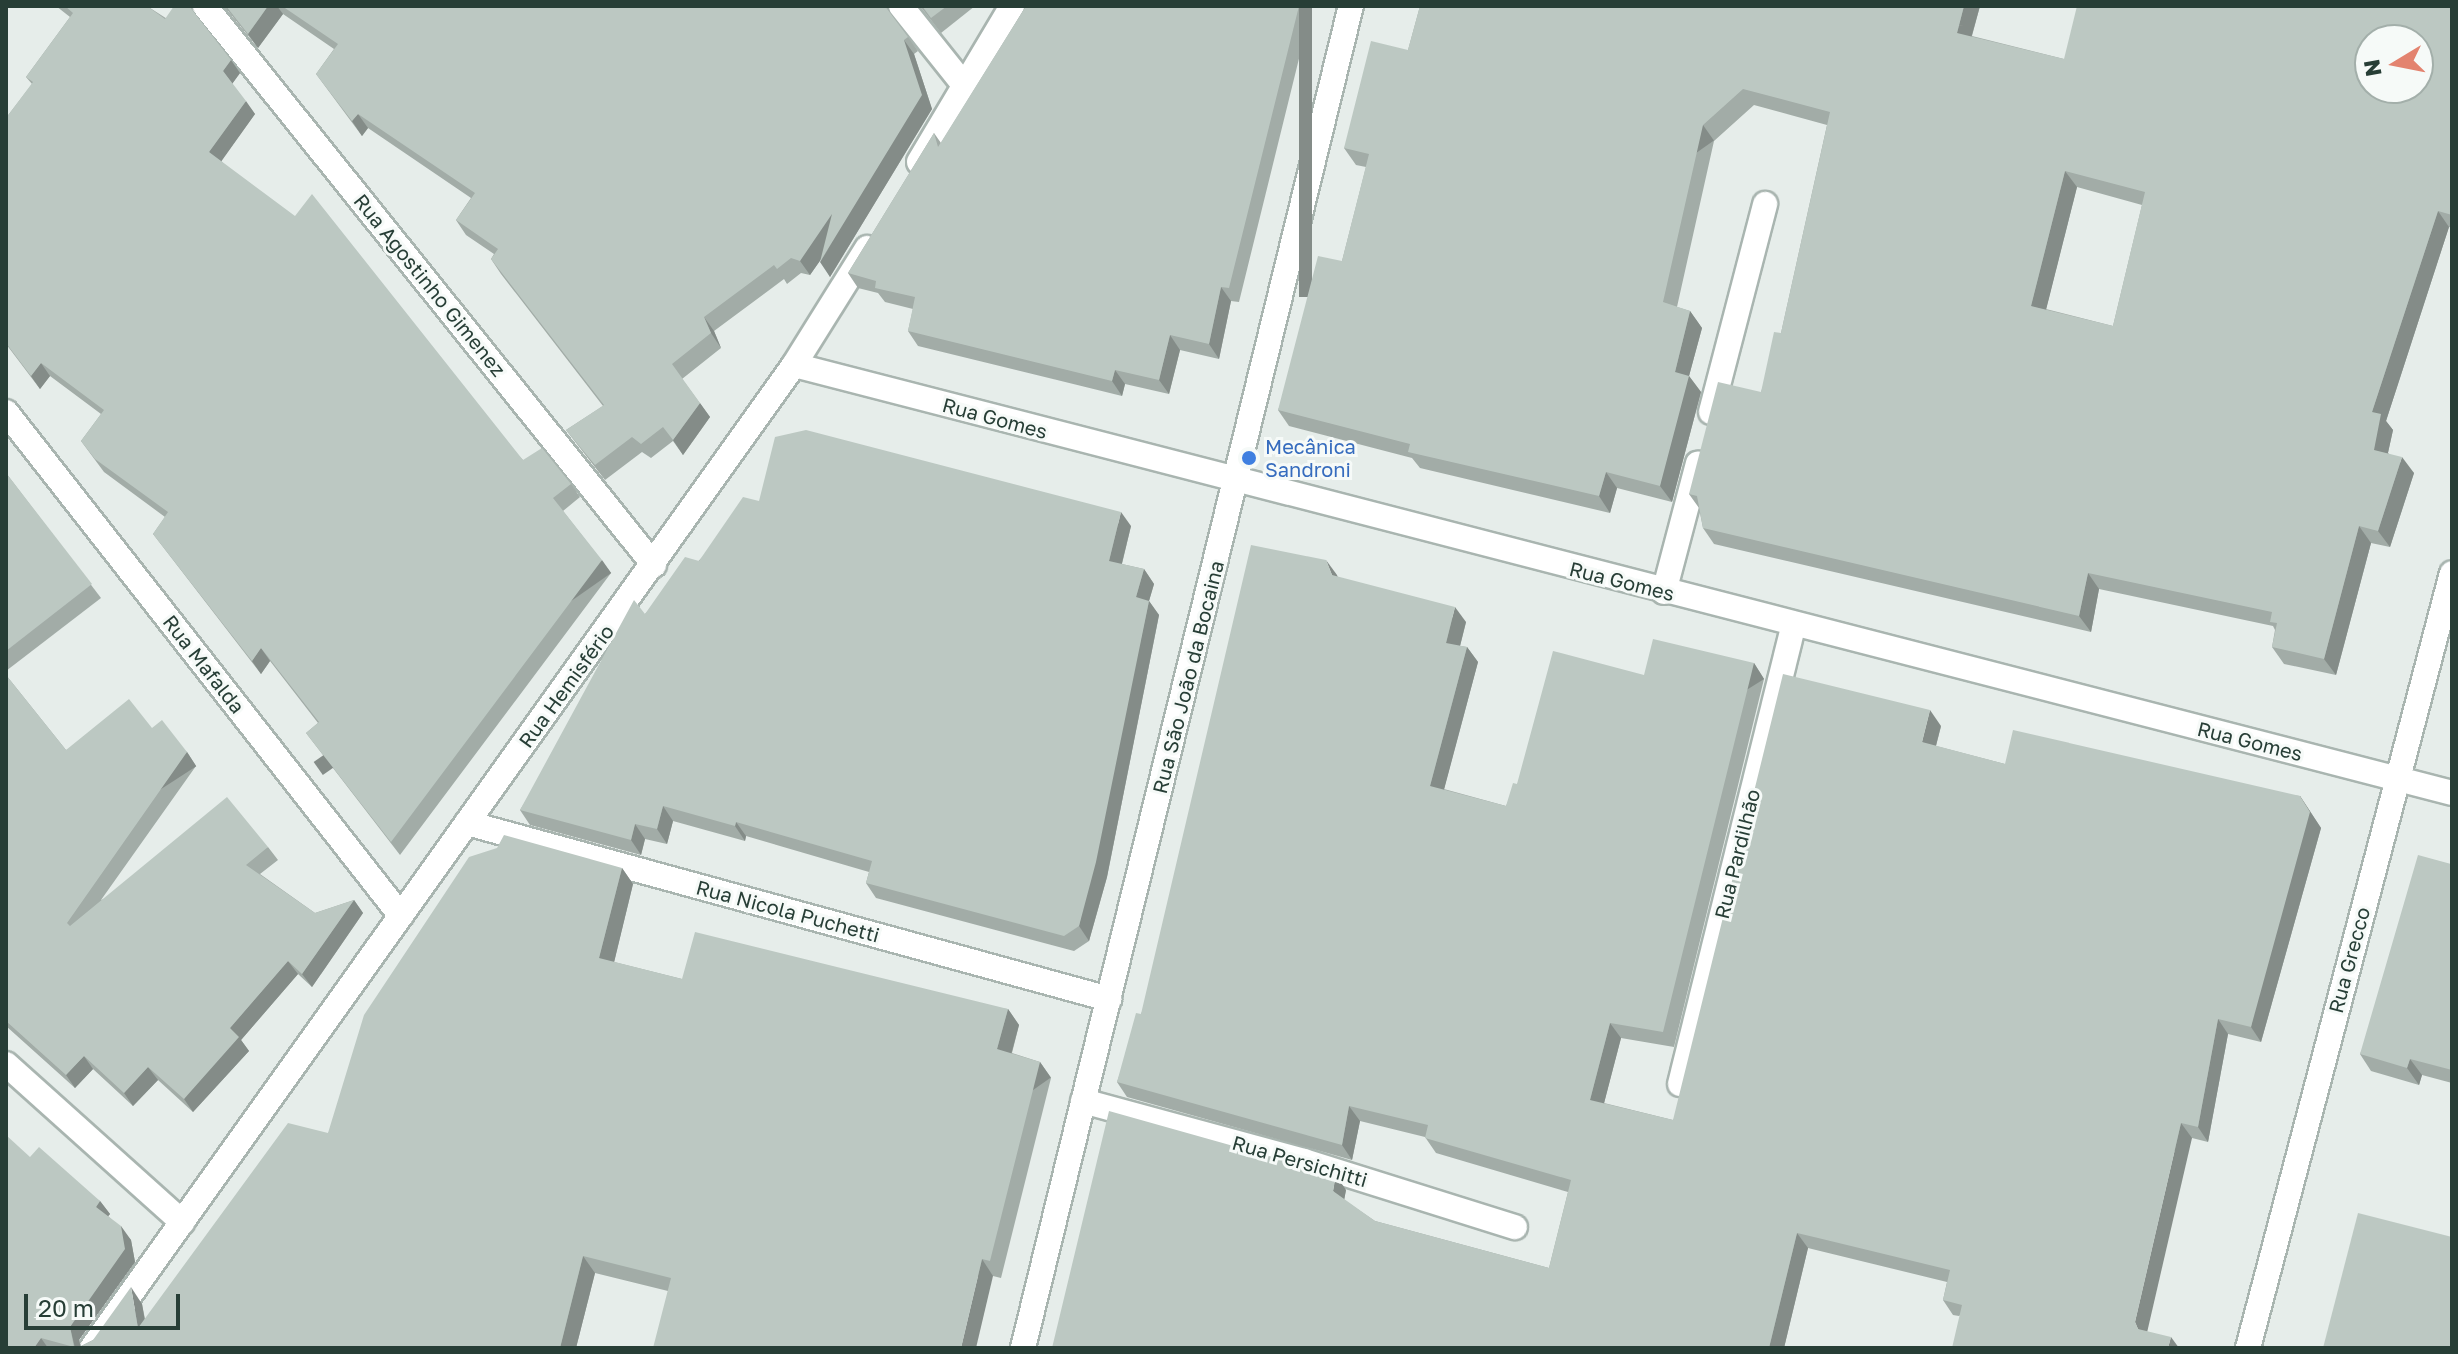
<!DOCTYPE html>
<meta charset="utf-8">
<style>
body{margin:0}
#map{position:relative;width:2458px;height:1354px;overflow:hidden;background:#e6edea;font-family:"Golos Text",sans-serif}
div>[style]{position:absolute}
.roads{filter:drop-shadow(2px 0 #a9b5b0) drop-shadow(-2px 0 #a9b5b0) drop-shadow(0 2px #a9b5b0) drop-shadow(0 -2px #a9b5b0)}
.minor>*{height:24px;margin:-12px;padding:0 12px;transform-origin:12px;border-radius:12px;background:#fff}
.wall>*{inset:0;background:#a2aca7}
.shaded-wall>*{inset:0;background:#848c88;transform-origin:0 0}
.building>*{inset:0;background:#bcc8c2}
.dots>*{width:22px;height:22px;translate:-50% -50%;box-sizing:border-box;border:4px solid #f6faf8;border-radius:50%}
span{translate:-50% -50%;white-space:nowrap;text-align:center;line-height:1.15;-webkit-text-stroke:6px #f6faf8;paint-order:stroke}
.street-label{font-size:20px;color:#273e36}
.shop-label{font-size:20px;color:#366cbe}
.left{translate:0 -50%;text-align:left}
.frame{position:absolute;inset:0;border:8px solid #273e36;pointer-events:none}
.north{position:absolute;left:2354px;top:24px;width:80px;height:80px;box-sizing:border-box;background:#f6faf8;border:2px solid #a3afaa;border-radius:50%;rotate:260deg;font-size:22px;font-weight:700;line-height:32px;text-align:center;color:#273e36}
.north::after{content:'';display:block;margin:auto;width:28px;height:36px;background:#e3836f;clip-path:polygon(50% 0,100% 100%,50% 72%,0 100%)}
.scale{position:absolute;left:24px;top:1294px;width:156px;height:36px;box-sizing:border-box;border:4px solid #273e36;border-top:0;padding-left:10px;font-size:24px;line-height:28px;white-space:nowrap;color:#273e36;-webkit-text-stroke:6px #f6faf8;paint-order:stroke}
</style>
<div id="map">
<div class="roads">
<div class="minor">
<div style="left:205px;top:6px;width:717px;rotate:51.23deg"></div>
<div style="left:901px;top:6px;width:101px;rotate:51.4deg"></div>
<div style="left:919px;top:162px;width:182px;rotate:-59.2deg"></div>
<div style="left:794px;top:365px;width:1712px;rotate:14.47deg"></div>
<div style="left:6px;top:412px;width:640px;rotate:51.91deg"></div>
<div style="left:1711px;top:412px;width:215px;rotate:-75.4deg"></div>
<div style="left:1664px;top:592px;width:133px;rotate:-75.2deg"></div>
<div style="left:467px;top:823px;width:666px;rotate:15.33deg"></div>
<div style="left:6px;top:1064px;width:237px;rotate:41.9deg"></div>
<div style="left:1680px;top:1084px;width:474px;rotate:-76.1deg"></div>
<div style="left:1083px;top:1101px;width:229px;rotate:15.2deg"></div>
<div style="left:1304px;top:1161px;width:221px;rotate:17.4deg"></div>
<div style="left:92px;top:1348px;width:1208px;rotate:-54.47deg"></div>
<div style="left:794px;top:365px;width:138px;rotate:-58deg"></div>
<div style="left:1023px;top:1348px;width:1382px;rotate:-76.27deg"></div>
<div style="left:2248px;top:1348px;width:801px;rotate:-75.25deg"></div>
</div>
</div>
<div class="wall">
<div style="clip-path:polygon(56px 6px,147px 6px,231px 60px,240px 73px,232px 84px,255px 114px,221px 161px,523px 460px,571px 484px,580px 497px,563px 511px,611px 573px,400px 855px,306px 733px,318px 723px,270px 661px,261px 674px,153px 534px,165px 517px,104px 472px,81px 441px,101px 414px,50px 376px,40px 389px,6px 344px,6px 118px,32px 84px,26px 77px,70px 17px)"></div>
<div style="clip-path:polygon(224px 6px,887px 6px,887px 8px,918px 51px,914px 54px,932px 109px,830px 277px,821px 259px,810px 275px,801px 273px,787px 284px,784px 279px,714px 331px,721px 348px,682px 379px,710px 417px,683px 455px,673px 441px,651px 458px,642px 452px,605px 480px,566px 430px,603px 406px,501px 274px,491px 259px,494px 254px,466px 235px,456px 220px,471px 198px,368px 128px,362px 136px,316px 74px,334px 49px,283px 14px,258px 48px)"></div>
<div style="clip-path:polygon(920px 6px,975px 6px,941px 33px)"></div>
<div style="clip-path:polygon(1026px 6px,1312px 6px,1239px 302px,1231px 301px,1219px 359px,1180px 350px,1169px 394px,1125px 384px,1122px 396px,918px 346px,908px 331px,913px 309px,885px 302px,878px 293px,858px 288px,848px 273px,934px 133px,941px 143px)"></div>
<div style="clip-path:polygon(evenodd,1420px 6px,1980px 6px,1972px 36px,2064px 59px,2452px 6px,2452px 228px,2449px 227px,2386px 421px,2393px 430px,2388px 453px,2414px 473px,2390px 547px,2371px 543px,2336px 675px,2284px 664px,2272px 647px,2275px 630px,2273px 626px,2099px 589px,2091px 632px,1714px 544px,1703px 528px,1699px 508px,1689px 494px,1761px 392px,1781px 333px,1827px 125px,1754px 105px,1714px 141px,1677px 307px,1690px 311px,1702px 328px,1689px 376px,1701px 392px,1672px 502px,1617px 488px,1610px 513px,1420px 468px,1412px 458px,1289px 426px,1278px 410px,1342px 261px,1366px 167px,1356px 165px,1344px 148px,1408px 50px,1420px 6px,2077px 187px,2142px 205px,2113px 326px,2046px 309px,2077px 187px)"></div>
<div style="clip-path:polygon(6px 473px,101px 598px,6px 671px)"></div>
<div style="clip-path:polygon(759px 501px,1131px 526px,1122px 564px,1144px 569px,1154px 584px,1149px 601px,1159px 615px,1107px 877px,1089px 941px,1074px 951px,876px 898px,866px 883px,869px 872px,746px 836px,745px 841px,673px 821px,667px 844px,645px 839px,641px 855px,530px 825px,520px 810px,645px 614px)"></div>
<div style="clip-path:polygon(1337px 577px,1466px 622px,1460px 646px,1467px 647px,1478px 662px,1444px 789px,1506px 806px,1517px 784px,1644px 675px,1754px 663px,1764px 679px,1674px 1047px,1621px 1038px,1604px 1103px,1673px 1120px,1941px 726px,1936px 746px,2005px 764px,2300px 796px,2321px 828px,2261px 1042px,2228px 1034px,2208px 1142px,2192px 1138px,1959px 1316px,1953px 1315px,1943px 1300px,1947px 1282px,1808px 1248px,1784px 1348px,1052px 1348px,1346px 1190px,1344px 1200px,1375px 1221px,1549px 1268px,1568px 1192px,1436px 1153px,1425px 1137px,1360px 1121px,1352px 1160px,1127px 1097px,1117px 1082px,1141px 1014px)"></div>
<div style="clip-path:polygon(6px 675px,66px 750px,152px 728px,187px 752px,196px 766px,101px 900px,268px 847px,278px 860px,260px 874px,315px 913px,354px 900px,363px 913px,312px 987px,298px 974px,241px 1040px,249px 1051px,193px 1112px,158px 1080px,133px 1106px,93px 1069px,75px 1088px,6px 1026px)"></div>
<div style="clip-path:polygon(2452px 859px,2452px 1083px,2422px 1075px,2419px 1085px,2371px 1071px,2360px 1054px,2451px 864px)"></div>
<div style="clip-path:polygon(622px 868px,633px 884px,614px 962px,682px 979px,1008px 1009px,1019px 1025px,1012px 1053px,1040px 1062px,1051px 1078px,1001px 1278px,993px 1276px,668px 1291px,595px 1273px,576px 1348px,82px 1348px,81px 1346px,93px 1340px,142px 1304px,145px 1319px,328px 1133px)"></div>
<div style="clip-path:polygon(30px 1157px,100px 1201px,110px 1214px,108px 1216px,131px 1240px,135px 1262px,79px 1340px,81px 1348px,6px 1348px)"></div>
</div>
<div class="shaded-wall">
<div style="clip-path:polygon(268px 6px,277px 6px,283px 14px,258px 48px,248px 34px)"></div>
<div style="left:1299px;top:6px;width:13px;height:291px"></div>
<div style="clip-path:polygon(1964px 6px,1980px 6px,1968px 49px,1957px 33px)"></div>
<div style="clip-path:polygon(904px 40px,914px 54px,932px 109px,830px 277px,820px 262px,829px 248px,810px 275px,800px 261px)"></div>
<div style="clip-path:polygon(231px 60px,240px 73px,232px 84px,223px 71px)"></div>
<div style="clip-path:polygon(246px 101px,255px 114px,218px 166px,209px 152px)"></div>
<div style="clip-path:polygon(358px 114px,368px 128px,362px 136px,352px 121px)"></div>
<div style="left:1703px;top:125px;width:19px;height:181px;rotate:55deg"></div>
<div style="clip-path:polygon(2065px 171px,2077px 187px,2043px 322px,2031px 306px)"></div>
<div style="clip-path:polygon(2438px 211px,2449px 227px,2386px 421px,2393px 430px,2385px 466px,2374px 450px,2372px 412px)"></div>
<div style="clip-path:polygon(1221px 287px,1231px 301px,1219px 359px,1209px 344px)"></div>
<div style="clip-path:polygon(1690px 311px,1702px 328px,1689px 376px,1701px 392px,1672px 502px,1660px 486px,1675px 372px)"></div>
<div style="clip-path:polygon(704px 317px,714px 331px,721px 348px,711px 333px)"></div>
<div style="clip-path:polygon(1170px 335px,1180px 350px,1169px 394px,1159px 380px)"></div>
<div style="clip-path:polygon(41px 363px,50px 376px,40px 389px,31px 376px)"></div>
<div style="clip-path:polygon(1115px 370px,1125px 384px,1122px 396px,1112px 381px)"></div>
<div style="clip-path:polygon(700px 403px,710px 417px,683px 455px,673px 440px)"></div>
<div style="clip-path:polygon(2402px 457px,2414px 473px,2390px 547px,2378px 531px)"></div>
<div style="clip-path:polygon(1606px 472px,1617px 488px,1610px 513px,1599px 496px)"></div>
<div style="clip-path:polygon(1121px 512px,1131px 526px,1119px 575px,1109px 561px)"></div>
<div style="clip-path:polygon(2359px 526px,2371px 543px,2336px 675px,2324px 659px)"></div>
<div style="left:602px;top:560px;width:16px;height:352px;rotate:55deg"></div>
<div style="clip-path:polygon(1326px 560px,1337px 575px,1343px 591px,1332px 575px)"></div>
<div style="clip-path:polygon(1144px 569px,1154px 584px,1146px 611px,1136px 597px)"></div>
<div style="clip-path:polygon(2088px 573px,2099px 589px,2091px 632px,2079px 616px)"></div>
<div style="clip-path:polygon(1149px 601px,1159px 615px,1107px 877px,1089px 941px,1079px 926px)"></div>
<div style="clip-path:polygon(1455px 607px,1466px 622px,1457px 658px,1446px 643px)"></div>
<div style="clip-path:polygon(1467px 647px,1478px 662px,1441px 801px,1430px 786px)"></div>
<div style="clip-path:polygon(261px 648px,270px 661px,261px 674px,252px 661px)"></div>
<div style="left:1754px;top:663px;width:19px;height:380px;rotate:58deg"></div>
<div style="clip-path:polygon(1930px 710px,1941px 726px,1933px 757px,1922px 742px)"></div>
<div style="left:187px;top:752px;width:17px;height:209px;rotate:57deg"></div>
<div style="clip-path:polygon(2300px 796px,2321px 828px,2261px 1042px,2251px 1027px)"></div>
<div style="clip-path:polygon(663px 806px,673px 821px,667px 844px,657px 829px)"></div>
<div style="clip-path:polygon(736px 822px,746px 836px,745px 841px,735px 826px)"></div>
<div style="clip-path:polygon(635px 824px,645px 839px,641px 855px,631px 840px)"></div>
<div style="clip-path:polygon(622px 868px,633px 884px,611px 975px,599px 958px)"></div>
<div style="clip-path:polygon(354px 900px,363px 913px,312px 987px,302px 974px)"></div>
<div style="clip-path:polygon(288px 961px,298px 974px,241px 1040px,249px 1051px,193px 1112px,184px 1099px,230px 1028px)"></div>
<div style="clip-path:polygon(1008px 1009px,1019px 1025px,1008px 1066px,997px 1049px)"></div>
<div style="clip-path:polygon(2218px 1019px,2228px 1034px,2208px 1142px,2198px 1127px)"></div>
<div style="clip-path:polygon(1610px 1023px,1621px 1038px,1601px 1115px,1590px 1100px)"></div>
<div style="clip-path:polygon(84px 1056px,93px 1069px,75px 1088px,66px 1075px)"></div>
<div style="clip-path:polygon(2410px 1059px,2422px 1075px,2419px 1085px,2407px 1068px)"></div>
<div style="left:1040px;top:1062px;width:19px;height:205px;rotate:55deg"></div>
<div style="clip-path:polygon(148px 1067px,158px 1080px,133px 1106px,124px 1093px)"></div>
<div style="clip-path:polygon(1349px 1106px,1360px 1121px,1352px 1160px,1342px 1145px)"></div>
<div style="clip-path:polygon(2181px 1123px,2192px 1138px,2146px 1337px,2138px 1329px,2135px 1322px)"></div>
<div style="clip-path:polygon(1336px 1175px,1346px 1190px,1343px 1206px,1333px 1191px)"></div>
<div style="clip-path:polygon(100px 1201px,110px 1214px,105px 1220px,96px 1207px)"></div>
<div style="clip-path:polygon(121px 1226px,131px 1240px,135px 1262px,79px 1340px,81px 1348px,75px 1348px,70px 1327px)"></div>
<div style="clip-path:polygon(1797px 1233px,1808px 1248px,1784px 1348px,1769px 1348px)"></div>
<div style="clip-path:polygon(583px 1256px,595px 1273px,576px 1348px,560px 1348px)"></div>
<div style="clip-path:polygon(982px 1259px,993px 1276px,976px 1348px,961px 1348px)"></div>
<div style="clip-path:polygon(131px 1287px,142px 1304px,149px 1345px,138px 1328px)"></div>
<div style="clip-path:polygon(2171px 1337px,2179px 1348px,2168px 1348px)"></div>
<div style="clip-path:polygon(41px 1338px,48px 1348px,34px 1348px)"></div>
</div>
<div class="building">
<div style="clip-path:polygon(65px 6px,147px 6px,165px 19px,174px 6px,189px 6px,231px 60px,223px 71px,246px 101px,209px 152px,295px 216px,312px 194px,523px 460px,542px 448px,571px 484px,553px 498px,602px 560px,391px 842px,306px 733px,319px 722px,261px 648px,252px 661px,153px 534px,168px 512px,95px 459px,81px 441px,104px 410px,41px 363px,31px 376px,6px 343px,6px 118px,33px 82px,26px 77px,73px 13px)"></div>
<div style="clip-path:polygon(226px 6px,268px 6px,248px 34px)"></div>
<div style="clip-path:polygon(282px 6px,885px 6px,908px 37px,904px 40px,922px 95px,820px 262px,832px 214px,800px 261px,791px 258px,777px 269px,774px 265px,704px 317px,711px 333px,672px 364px,700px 403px,673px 440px,663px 427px,641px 444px,632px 437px,595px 465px,566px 430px,604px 405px,491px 259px,498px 249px,456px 220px,475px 193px,358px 114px,352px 121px,316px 74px,338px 44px)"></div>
<div style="clip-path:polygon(922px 6px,947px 6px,931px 18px)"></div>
<div style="clip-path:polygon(1026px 6px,1299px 6px,1229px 288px,1221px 287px,1209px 344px,1170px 335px,1159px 380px,1115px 370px,1112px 381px,908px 331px,915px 297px,875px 288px,876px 281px,848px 273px,934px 133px,938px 147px)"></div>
<div style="clip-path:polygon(evenodd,1420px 6px,1964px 6px,1957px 33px,2064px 59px,2077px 6px,2452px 6px,2452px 215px,2438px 211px,2372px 412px,2381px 414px,2374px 450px,2402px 457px,2378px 531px,2359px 526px,2324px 659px,2272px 647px,2277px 623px,2270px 622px,2272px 612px,2088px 573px,2079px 616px,1703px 528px,1697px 496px,1689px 494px,1718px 382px,1761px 392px,1774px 332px,1781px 333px,1830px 112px,1743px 89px,1703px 125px,1663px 302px,1690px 311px,1675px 372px,1689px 376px,1660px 486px,1606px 472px,1599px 496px,1408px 452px,1410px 444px,1278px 410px,1318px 256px,1342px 261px,1369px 154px,1344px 148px,1371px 41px,1408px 50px,1420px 6px,2370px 40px,2418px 40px,2418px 88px,2370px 88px,2370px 40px,1420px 6px,2065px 171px,2145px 192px,2113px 326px,2031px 306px,2065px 171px)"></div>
<div style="clip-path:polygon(806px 430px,1121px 512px,1109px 561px,1144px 569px,1136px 597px,1149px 601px,1096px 862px,1079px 926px,1064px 936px,866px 883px,872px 861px,736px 822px,735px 826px,663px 806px,657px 829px,635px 824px,631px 840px,520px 810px,634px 600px,645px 614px,685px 557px,699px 561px,743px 497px,759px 501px,775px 437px)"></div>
<div style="clip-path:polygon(6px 473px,92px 584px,6px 651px)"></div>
<div style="clip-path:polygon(1251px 545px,1326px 560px,1332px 575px,1455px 607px,1446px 643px,1467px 647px,1430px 786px,1506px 806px,1513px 783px,1517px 784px,1553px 651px,1644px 675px,1653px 639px,1754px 663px,1663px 1032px,1610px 1023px,1590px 1100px,1673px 1120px,1783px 674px,1930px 710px,1922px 742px,2005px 764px,2013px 730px,2300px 796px,2310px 812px,2251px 1027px,2218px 1019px,2198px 1127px,2181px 1123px,2135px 1322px,2138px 1329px,2171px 1337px,2168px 1348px,1952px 1348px,1962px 1305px,1943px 1300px,1950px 1270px,1797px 1233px,1769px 1348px,1052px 1348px,1109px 1111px,1336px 1175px,1333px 1191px,1375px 1221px,1549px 1268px,1571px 1180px,1425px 1138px,1428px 1125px,1349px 1106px,1342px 1145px,1117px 1082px,1136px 1013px,1141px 1014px)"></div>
<div style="clip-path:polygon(6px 675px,66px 750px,129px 699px,152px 728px,162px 720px,187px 752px,67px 923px,70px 926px,227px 797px,268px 847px,246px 865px,315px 913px,354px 900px,302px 974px,288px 961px,230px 1028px,239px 1037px,184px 1099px,148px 1067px,124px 1093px,84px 1056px,66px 1075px,6px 1021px)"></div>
<div style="clip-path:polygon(504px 835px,622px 868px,599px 958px,682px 979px,695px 932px,1008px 1009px,997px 1049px,1040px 1062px,990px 1261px,982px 1259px,961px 1348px,653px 1348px,671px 1278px,583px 1256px,560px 1348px,88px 1348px,81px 1346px,93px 1340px,131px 1287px,138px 1328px,288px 1123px,328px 1133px,364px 1015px,469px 857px,497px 848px)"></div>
<div style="clip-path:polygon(2418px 855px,2451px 864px,2452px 859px,2452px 1070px,2410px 1059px,2407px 1068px,2360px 1054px)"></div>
<div style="clip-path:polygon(6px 1135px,30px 1157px,39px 1147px,100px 1201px,96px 1207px,121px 1226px,125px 1249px,70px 1327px,74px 1347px,41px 1338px,34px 1348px,6px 1348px)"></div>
<div style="clip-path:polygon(2358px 1213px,2452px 1237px,2452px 1348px,2323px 1348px)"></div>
</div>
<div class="dots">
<div style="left:1249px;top:458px;background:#3f7fe0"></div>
</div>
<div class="street-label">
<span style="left:430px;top:285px;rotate:51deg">Rua Agostinho Gimenez</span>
<span style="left:995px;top:418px;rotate:15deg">Rua Gomes</span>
<span style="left:1622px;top:581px;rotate:14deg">Rua Gomes</span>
<span style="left:204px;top:664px;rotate:52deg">Rua Mafalda</span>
<span style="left:1188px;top:677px;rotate:-76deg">Rua São João da Bocaina</span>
<span style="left:566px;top:686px;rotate:-54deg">Rua Hemisfério</span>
<span style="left:2250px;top:741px;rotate:14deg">Rua Gomes</span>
<span style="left:1737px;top:854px;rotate:-76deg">Rua Pardilhão</span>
<span style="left:788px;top:911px;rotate:15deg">Rua Nicola Puchetti</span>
<span style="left:2349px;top:960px;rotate:-75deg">Rua Grecco</span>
<span style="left:1300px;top:1161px;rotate:16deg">Rua Persichitti</span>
</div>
<div class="shop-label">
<span class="left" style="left:1265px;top:458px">Mecânica<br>Sandroni</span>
</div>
<div class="frame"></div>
<div class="north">N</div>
<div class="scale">20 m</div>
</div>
